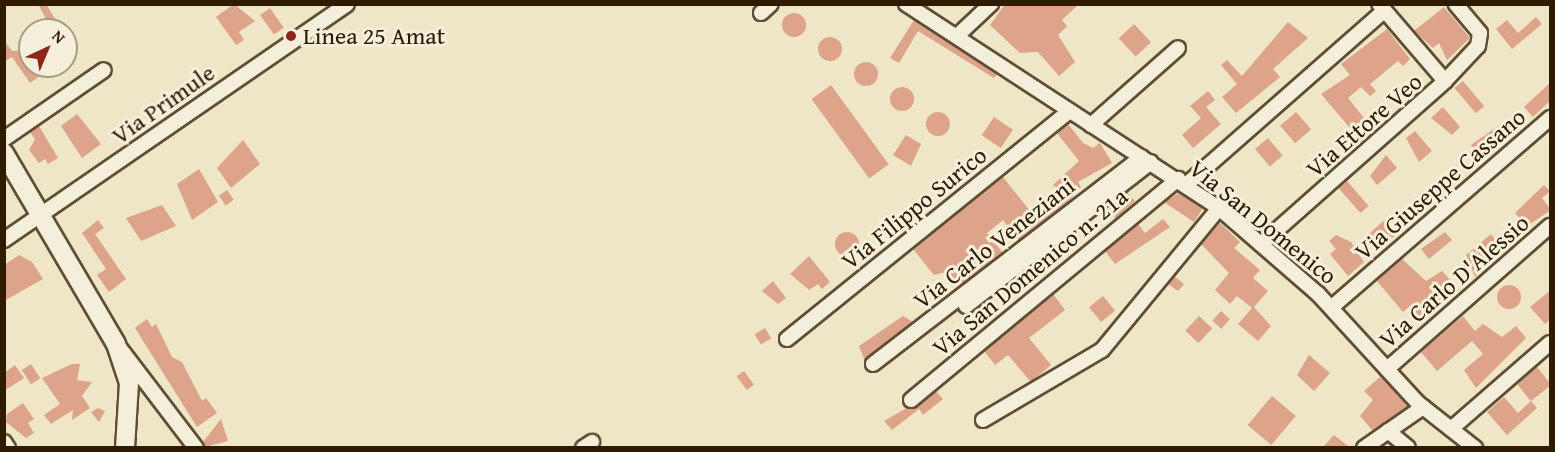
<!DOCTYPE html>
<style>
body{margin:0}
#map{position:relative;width:1555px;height:452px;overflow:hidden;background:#eee6c7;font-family:"Gentium Book Plus",serif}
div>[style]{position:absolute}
.building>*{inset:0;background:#dea489;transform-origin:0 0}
.round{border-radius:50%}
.roads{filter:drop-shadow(2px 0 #5f4e32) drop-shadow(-2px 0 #5f4e32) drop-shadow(0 2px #5f4e32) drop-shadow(0 -2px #5f4e32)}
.street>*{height:14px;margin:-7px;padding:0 7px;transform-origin:7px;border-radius:7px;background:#f4efdb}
.secondary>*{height:18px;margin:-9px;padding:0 9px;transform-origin:9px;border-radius:9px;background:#f4efdb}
.dots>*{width:16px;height:16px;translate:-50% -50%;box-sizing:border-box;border:3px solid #f4efdb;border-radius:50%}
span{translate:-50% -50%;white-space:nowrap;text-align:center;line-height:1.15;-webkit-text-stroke:6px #f4efdb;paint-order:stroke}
.poi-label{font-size:24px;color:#2f1b00}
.left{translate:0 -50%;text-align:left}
.street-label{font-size:24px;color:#2f1b00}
.frame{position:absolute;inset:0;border:6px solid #2f1b00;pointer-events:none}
.north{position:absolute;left:18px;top:18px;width:60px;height:60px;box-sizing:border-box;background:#f4efdb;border:2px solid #a59a83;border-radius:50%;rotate:44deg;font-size:16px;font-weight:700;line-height:24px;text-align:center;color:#2f1b00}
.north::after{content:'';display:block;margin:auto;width:21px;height:27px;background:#8f2418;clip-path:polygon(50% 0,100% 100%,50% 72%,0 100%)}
</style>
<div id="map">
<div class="building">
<div style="clip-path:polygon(38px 4px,46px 4px,62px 30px,29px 30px,46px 19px)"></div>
<div style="clip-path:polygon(234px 4px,255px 21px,239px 32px,244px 40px,236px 45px,216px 17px)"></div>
<div style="clip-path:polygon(1005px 4px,1079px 4px,1062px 20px,1067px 26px,1058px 35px,1075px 62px,1059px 76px,1038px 52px,1020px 53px,990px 25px)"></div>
<div style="clip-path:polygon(1444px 7px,1470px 38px,1447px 60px,1439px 43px,1433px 48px,1414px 31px)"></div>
<div style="left:270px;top:8px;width:24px;height:12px;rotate:55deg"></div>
<div class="round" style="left:782px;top:13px;width:24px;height:24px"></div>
<div style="clip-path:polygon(1536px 17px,1542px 24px,1512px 49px,1496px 29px,1507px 20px,1518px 33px)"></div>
<div style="clip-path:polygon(914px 20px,997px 74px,994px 78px,918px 31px,899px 63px,890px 58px)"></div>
<div style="clip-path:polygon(1288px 22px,1308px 38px,1273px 69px,1280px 77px,1236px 113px,1222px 97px,1237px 84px,1221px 65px,1227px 60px,1242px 76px)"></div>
<div style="left:1134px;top:24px;width:25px;height:21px;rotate:47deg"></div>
<div style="clip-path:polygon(1387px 29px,1410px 59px,1403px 66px,1398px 61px,1370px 84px,1376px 91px,1370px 96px,1361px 87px,1348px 98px,1368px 123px,1355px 134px,1321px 94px,1350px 75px,1341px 64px)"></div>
<div style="clip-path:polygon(66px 35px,77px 51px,66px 58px)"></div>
<div class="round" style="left:818px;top:37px;width:24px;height:24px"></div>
<div style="clip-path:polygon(4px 40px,12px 51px,30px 50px,30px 66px,54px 66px,30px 83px,12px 57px,4px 62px)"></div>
<div class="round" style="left:854px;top:62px;width:24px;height:24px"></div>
<div style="left:1463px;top:81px;width:33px;height:11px;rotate:50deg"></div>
<div style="clip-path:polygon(1551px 82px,1550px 101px,1533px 117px,1524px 107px)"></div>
<div style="left:831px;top:85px;width:98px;height:24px;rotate:54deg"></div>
<div class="round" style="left:890px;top:87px;width:24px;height:24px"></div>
<div style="clip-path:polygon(1208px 91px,1215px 100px,1206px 107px,1221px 124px,1193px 148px,1182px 135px,1201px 118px,1190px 106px)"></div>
<div style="clip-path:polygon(1443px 107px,1460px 127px,1452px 135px,1431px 118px)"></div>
<div class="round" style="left:926px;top:112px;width:24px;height:24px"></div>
<div style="left:1296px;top:112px;width:23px;height:21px;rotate:49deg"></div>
<div style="clip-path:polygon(77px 114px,101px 144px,82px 158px,61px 126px)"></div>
<div style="left:994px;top:117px;width:23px;height:22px;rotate:34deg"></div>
<div style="clip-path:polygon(1504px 122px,1513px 134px,1483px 160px,1471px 145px)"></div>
<div style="clip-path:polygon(1068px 124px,1083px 143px,1093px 148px,1100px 143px,1112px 163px,1078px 182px,1081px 187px,1067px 203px,1019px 241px,1003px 220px,987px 233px,1003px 253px,959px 287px,946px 272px,934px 275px,913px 249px,1003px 177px,1030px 211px,1057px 189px,1053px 185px,1079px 161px,1057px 133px)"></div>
<div style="clip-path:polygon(39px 126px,58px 158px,48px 164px,45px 159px,39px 163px,29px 150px,35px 139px,30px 132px)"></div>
<div style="clip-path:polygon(1415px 131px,1432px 151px,1419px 162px,1406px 138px)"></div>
<div style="clip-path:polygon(906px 135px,921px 144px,911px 166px,893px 155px)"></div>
<div style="left:1268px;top:138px;width:23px;height:17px;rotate:50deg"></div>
<div style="clip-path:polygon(243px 140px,260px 164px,231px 188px,217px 168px)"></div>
<div style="clip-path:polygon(1386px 155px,1397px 168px,1377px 185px,1370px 176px)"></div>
<div style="clip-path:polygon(199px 169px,218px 202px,192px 220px,177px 184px)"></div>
<div style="left:1347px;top:181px;width:33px;height:11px;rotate:49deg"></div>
<div style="clip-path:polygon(1544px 185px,1550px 191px,1542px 198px,1551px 210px,1530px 224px,1522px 221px,1515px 213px)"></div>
<div style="left:227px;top:190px;width:12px;height:10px;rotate:55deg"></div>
<div style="left:1127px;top:192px;width:12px;height:26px;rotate:48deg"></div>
<div style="clip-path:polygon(1179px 193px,1203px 208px,1194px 222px,1164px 202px)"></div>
<div style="clip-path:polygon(162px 205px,176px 226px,141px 241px,126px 218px)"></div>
<div style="clip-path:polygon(1397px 209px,1403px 216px,1395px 223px,1401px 230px,1382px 247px,1370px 233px)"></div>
<div style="clip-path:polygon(1163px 219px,1170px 227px,1115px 264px,1105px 251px,1138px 224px,1145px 233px)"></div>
<div style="clip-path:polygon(98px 220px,104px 228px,95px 234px,126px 279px,109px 292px,97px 275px,106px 269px,82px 233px)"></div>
<div style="clip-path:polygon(1219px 222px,1240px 242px,1234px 248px,1260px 270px,1253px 278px,1268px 291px,1254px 307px,1271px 326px,1258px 341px,1238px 324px,1252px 308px,1237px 296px,1230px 304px,1215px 290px,1229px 273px,1201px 244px)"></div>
<div class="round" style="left:835px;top:232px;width:24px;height:24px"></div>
<div style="clip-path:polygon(1445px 232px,1452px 240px,1429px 259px,1421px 249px)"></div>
<div style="clip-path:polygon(1491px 234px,1502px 249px,1475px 277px,1466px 255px)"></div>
<div style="clip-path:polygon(1336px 235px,1351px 242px,1364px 262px,1348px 276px,1330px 254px,1336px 249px,1329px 241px)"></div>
<div style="clip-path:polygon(19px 255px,32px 262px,43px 279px,4px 301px,6px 264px)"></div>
<div style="clip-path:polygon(809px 256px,830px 282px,822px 289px,818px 284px,809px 290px,790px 274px)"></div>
<div style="clip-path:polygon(1402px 259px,1426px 281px,1442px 271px,1459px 290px,1421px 319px,1410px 306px,1403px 312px,1377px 281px)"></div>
<div style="clip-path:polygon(1175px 277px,1184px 284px,1178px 291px,1168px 284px)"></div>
<div style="clip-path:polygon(773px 281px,786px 298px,778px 304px,762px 291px)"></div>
<div class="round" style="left:1497px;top:285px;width:24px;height:24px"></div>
<div style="clip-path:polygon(1551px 290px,1551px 319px,1545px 324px,1530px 307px)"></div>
<div style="clip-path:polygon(1053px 294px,1065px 310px,1029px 338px,1051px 365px,1031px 382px,1008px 355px,995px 365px,984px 351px)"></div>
<div style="left:1103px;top:296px;width:19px;height:18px;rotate:51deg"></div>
<div style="left:1221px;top:311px;width:12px;height:13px;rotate:42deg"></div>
<div style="clip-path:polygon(903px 316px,913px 322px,865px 361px,859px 346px)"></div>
<div style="left:1199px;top:316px;width:18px;height:20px;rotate:43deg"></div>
<div style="clip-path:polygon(1463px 316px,1475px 331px,1483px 324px,1502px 337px,1516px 326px,1526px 338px,1476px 388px,1464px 370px,1483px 354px,1472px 341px,1437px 371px,1421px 352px)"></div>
<div style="clip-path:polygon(147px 319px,152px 327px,156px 324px,172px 357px,182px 362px,202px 401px,206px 398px,217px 413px,197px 427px,135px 328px)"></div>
<div style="left:765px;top:328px;width:12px;height:12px;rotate:59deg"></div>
<div style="clip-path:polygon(1309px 355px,1330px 373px,1314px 391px,1297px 375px)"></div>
<div style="left:31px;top:364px;width:17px;height:11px;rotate:57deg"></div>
<div style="clip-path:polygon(72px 364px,80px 364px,77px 380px,92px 382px,82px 396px,90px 408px,72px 420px,73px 410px,51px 424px,44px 415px,60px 404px,42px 378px)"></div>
<div style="clip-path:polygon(15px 365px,24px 378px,4px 391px,4px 373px)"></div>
<div style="left:1537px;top:367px;width:23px;height:26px;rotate:52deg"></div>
<div style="left:744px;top:371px;width:17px;height:9px;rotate:54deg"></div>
<div style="clip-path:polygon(1381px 376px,1409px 406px,1373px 431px,1360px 416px,1373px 400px,1364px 391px)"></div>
<div style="clip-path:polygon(936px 391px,943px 399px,923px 415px,919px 409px,892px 430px,884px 421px)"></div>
<div style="left:1272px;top:396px;width:31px;height:38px;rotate:40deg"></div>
<div style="clip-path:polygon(1504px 397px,1518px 413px,1531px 401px,1537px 408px,1507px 435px,1487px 412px)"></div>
<div style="clip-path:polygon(23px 403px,34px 419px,28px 423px,34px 433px,26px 438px,6px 422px,7px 414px)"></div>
<div style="clip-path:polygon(98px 408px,105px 411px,99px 422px,91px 412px)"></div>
<div style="clip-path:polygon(221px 419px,228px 441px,205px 447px,203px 442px)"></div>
<div style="clip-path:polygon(1334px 435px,1349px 447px,1323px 447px)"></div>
</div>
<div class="roads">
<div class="street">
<div style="left:906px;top:4px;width:374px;rotate:33.1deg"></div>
<div style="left:1219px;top:208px;width:131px;rotate:41deg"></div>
<div style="left:1318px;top:294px;width:148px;rotate:47.5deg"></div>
<div style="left:1418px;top:403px;width:73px;rotate:38.3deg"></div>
<div style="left:761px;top:13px;width:13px;rotate:-42deg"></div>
<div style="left:957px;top:36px;width:47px;rotate:-43.3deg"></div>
<div style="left:1445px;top:81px;width:48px;rotate:-46.7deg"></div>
<div style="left:1478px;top:46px;width:13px;rotate:-81deg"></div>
<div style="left:1480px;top:33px;width:38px;rotate:-130deg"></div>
<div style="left:1091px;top:125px;width:116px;rotate:-41.5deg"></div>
<div style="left:4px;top:139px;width:121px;rotate:-34.6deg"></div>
<div style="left:1187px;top:184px;width:262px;rotate:-41.3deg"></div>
<div style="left:4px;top:240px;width:416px;rotate:-34.5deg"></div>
<div style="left:1261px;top:244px;width:246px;rotate:-41.5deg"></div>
<div style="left:1445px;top:81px;width:101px;rotate:-130.6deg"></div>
<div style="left:966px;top:306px;width:234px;rotate:-37.9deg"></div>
<div style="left:1332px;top:307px;width:289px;rotate:-40.9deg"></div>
<div style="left:787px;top:339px;width:363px;rotate:-38.9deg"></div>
<div style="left:119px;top:347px;width:127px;rotate:52.7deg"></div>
<div style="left:873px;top:364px;width:339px;rotate:-37.6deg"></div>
<div style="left:1387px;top:369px;width:217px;rotate:-41.3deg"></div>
<div style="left:911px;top:400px;width:347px;rotate:-39.6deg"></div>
<div style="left:983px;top:420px;width:138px;rotate:-30.5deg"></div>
<div style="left:1102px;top:350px;width:184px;rotate:-50.5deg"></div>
<div style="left:1451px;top:429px;width:131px;rotate:-41deg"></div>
<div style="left:1388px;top:431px;width:26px;rotate:40deg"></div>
<div style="left:4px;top:442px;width:7px;rotate:56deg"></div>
<div style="left:583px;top:448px;width:11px;rotate:-34deg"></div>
<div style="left:1364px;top:448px;width:72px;rotate:-34.8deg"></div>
</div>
<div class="secondary">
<div style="left:4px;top:153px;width:221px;rotate:59.6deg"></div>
<div style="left:116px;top:344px;width:41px;rotate:71.6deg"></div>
<div style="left:129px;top:383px;width:65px;rotate:93.5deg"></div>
</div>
</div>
<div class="dots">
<div style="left:291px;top:36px;background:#8f2418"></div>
</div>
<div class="poi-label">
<span class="left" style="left:303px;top:36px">Linea 25 Amat</span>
</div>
<div class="street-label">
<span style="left:163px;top:104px;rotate:-35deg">Via Primule</span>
<span style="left:1364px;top:125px;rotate:-41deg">Via Ettore Veo</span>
<span style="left:1440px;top:184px;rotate:-41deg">Via Giuseppe Cassano</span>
<span style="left:914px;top:208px;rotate:-39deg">Via Filippo Surico</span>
<span style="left:1263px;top:222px;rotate:39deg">Via San Domenico</span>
<span style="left:994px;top:243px;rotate:-38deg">Via Carlo Veneziani</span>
<span style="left:1030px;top:272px;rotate:-40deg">Via San Domenico n. 21a</span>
<span style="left:1454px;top:281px;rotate:-41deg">Via Carlo D'Alessio</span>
</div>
<div class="frame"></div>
<div class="north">N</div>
</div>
